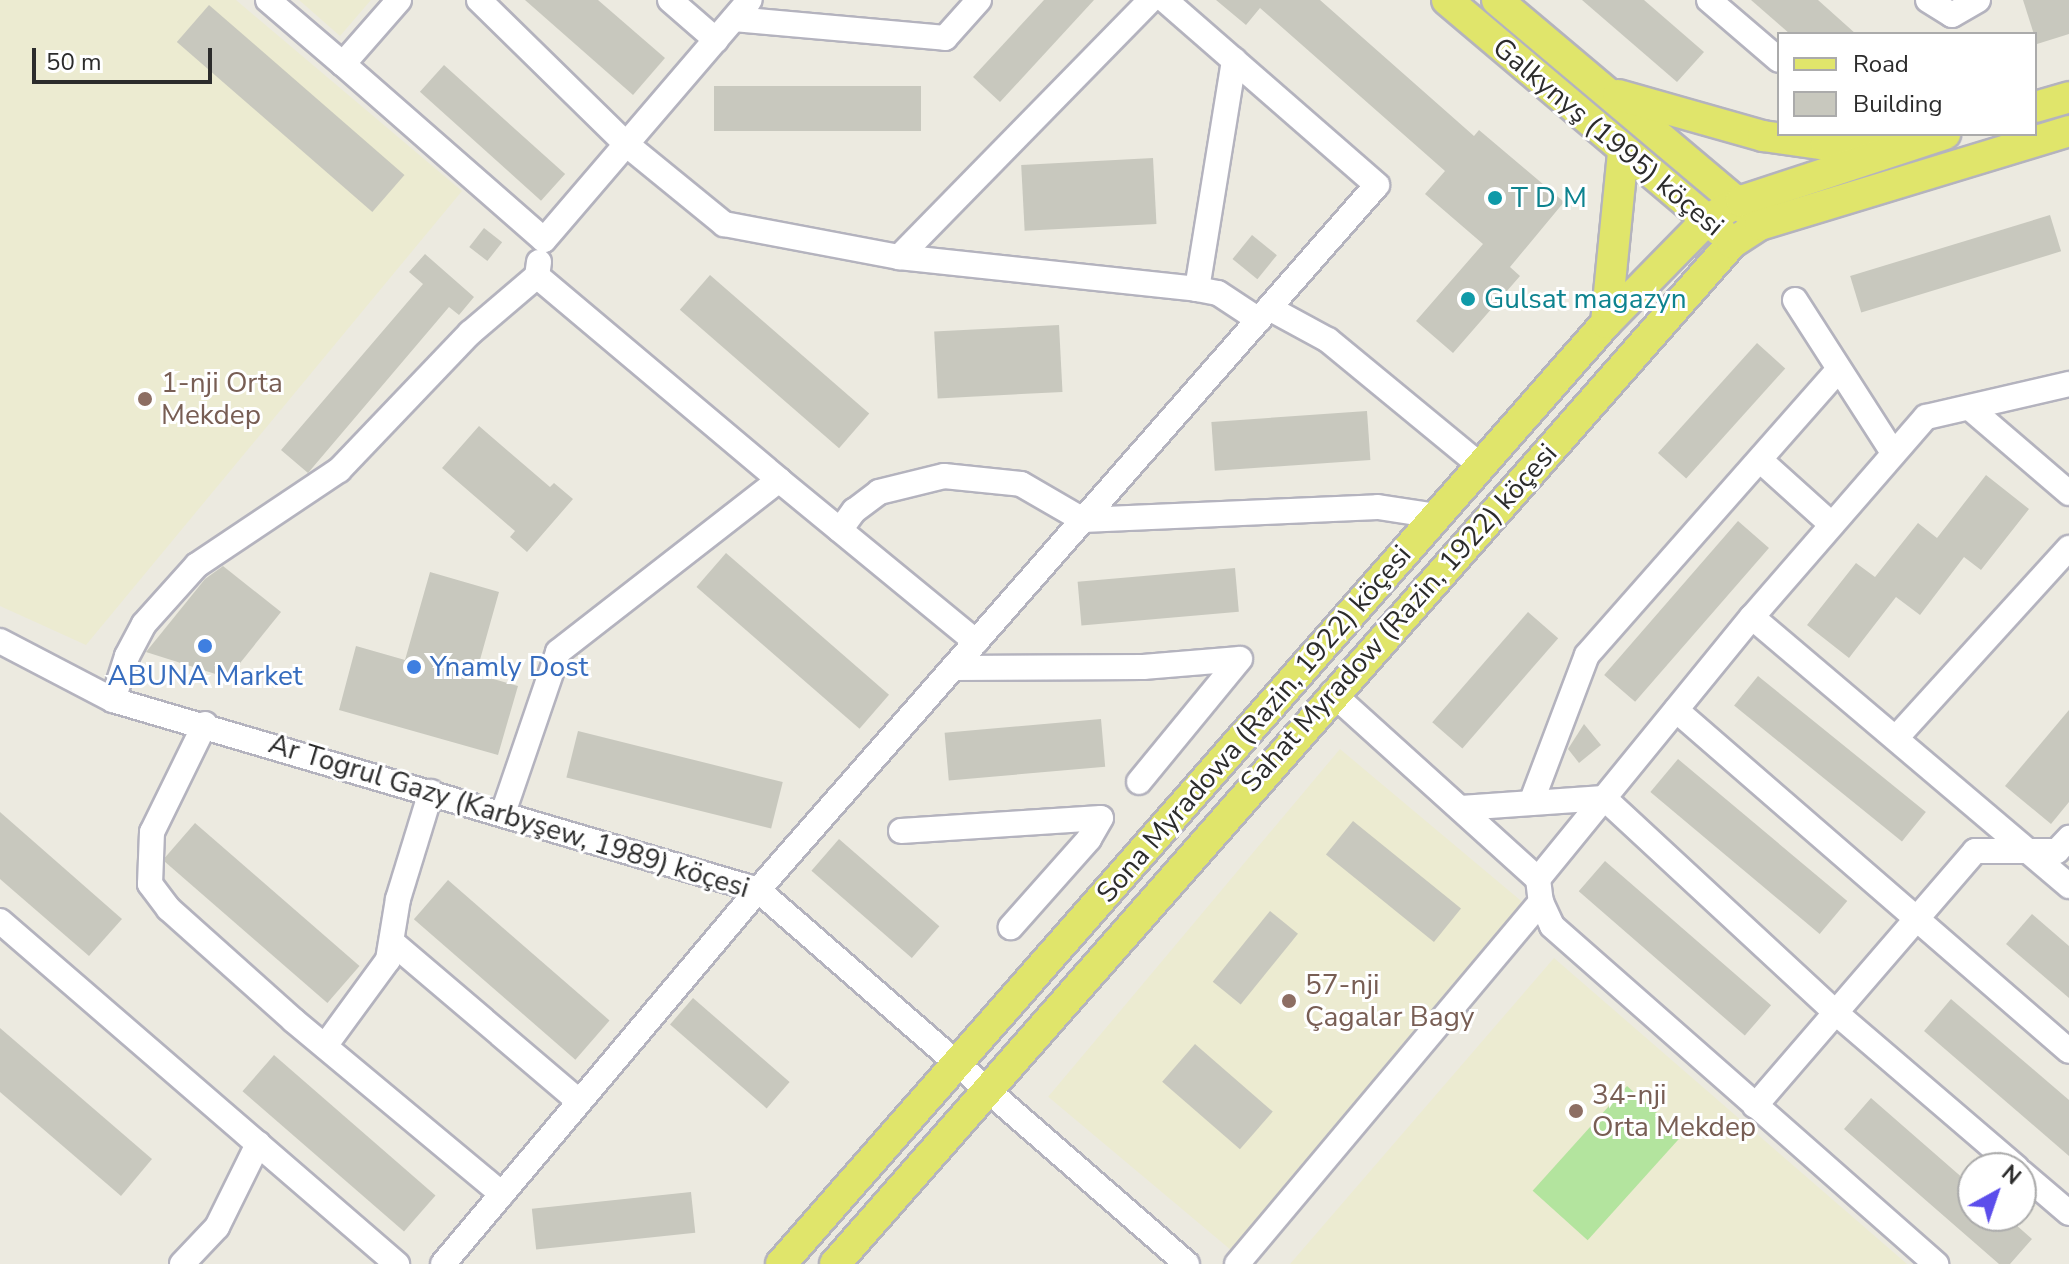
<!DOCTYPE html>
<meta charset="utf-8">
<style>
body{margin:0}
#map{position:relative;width:2069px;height:1264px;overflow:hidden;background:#eceae0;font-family:"Nunito Sans",sans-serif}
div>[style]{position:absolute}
.education>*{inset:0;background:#ecebd1;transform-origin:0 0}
.pitch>*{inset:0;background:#b3e49e;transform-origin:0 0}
.building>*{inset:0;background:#c8c8be;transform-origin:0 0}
.roads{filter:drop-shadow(2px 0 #b4b3be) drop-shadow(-2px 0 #b4b3be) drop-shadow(0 2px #b4b3be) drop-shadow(0 -2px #b4b3be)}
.minor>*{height:24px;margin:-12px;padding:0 12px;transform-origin:12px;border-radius:12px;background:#fff}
.major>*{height:30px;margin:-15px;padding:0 15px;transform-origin:15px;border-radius:15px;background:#e0e56b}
.dots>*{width:22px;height:22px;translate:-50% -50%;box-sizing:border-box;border:4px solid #fff;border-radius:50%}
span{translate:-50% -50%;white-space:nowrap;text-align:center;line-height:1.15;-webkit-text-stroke:6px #fff;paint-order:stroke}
.street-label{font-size:28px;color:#2c2c2c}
.culture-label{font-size:28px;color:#0d838f}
.left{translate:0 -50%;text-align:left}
.education-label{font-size:28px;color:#785e54}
.shop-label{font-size:28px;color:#366cbe}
.legend{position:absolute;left:1777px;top:32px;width:260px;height:104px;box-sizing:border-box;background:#fff;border:2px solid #ababab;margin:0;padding:10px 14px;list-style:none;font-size:24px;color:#2c2c2c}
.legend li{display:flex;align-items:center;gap:16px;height:40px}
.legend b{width:40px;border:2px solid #ababab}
.north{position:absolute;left:1957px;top:1152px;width:80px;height:80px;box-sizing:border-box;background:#fff;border:2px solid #ababab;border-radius:50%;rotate:40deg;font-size:22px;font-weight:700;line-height:32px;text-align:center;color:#2c2c2c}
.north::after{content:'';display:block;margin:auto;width:28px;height:36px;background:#5c4eeb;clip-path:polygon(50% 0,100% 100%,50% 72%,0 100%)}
.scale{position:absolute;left:32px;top:48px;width:180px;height:36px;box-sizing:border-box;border:4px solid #2c2c2c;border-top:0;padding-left:10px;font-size:24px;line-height:28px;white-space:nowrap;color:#2c2c2c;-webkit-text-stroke:6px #fff;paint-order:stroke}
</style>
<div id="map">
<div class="education">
<div style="clip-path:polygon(0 0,236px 0,462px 191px,86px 645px,0 606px)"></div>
<div style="clip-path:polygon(299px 0,371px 0,340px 36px)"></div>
<div style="left:1340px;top:749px;width:244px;height:454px;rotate:40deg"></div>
<div style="clip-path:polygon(1554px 958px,1907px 1264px,1290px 1264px)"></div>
</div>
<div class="pitch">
<div style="left:1627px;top:1086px;width:74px;height:141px;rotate:42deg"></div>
</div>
<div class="building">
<div style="clip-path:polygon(525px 0,598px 0,665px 58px,633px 95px)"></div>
<div style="clip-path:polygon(1044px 0,1094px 0,1000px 102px,973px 77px)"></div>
<div style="clip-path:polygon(1216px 0,1320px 0,1474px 136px,1479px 130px,1564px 202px,1510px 267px,1520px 276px,1453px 353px,1416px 321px,1483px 244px,1425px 194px,1445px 171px,1260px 8px,1246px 25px)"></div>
<div style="clip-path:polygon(1582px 0,1644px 0,1704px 52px,1677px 82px)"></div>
<div style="clip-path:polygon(1751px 0,1818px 0,1856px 34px,1790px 34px)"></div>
<div style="clip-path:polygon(2023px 0,2069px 0,2069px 34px,2037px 44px)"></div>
<div style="left:209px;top:5px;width:259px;height:49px;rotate:41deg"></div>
<div style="left:444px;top:65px;width:163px;height:36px;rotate:42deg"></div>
<div style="left:921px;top:86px;width:45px;height:207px;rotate:90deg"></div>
<div style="left:1153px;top:158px;width:66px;height:132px;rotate:87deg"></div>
<div style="left:2050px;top:215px;width:38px;height:209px;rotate:73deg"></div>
<div style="left:484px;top:228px;width:23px;height:24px;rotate:38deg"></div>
<div style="left:1252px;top:235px;width:32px;height:31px;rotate:39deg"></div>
<div style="clip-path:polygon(425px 254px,474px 297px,459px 315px,449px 307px,308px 473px,281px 450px,423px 284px,409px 272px)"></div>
<div style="left:710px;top:275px;width:211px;height:46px;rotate:41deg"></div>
<div style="left:1059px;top:325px;width:67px;height:125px;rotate:87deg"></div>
<div style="left:1757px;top:343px;width:38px;height:148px;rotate:42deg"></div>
<div style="left:1367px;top:411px;width:49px;height:156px;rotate:86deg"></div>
<div style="clip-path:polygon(479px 426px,550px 487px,554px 483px,573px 499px,527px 552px,510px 537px,515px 531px,442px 468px)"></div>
<div style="clip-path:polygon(1986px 475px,2029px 509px,1981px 570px,1964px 557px,1920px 615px,1896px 597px,1849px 658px,1807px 625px,1856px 563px,1875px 577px,1918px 523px,1937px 538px)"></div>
<div style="left:1738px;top:521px;width:41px;height:204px;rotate:41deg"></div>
<div style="left:726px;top:553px;width:216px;height:45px;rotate:41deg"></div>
<div style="clip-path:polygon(223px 566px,281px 612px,228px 678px,146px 652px,205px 579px)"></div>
<div style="left:1235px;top:568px;width:44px;height:158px;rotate:85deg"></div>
<div style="clip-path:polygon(430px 572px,499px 592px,476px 674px,518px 686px,498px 755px,339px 710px,356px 646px,405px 660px)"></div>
<div style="left:1528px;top:612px;width:40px;height:146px;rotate:41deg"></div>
<div style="left:1758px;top:676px;width:216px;height:38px;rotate:39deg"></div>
<div style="clip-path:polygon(2069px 710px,2069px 802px,2051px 824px,2005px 786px)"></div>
<div style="left:1101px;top:719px;width:48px;height:157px;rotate:85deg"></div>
<div style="clip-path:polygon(1584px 724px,1601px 745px,1579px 763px,1568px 749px)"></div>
<div style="left:578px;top:731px;width:211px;height:48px;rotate:14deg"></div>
<div style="left:1678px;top:759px;width:221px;height:43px;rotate:40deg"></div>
<div style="clip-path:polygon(0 812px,122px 919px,89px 956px,0 879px)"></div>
<div style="left:1353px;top:821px;width:139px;height:43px;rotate:39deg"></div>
<div style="left:195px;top:823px;width:218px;height:49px;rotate:41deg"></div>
<div style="left:839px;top:839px;width:133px;height:42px;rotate:41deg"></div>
<div style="left:1605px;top:861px;width:220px;height:40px;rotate:41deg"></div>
<div style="left:448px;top:880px;width:214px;height:52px;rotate:41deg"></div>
<div style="left:1270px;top:911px;width:36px;height:91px;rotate:39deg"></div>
<div style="clip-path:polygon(2032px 914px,2069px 946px,2069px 998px,2006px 944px)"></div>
<div style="left:693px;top:998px;width:128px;height:35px;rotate:41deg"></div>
<div style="clip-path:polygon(1951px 999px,2069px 1100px,2069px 1156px,1924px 1031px)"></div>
<div style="clip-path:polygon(0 1028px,152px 1159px,121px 1196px,0 1092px)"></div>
<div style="left:1195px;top:1044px;width:103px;height:50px;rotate:41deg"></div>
<div style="left:274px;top:1055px;width:214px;height:48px;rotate:41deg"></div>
<div style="clip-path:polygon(1871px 1098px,1973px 1187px,1973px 1216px,2006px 1216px,2032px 1239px,2010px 1264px,1999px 1264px,1844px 1129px)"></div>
<div style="left:691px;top:1192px;width:41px;height:160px;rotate:84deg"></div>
</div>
<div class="roads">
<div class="minor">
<div style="left:268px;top:0;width:99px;rotate:40.5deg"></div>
<div style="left:343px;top:64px;width:85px;rotate:-48.8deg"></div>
<div style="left:479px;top:0;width:206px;rotate:44.4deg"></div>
<div style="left:626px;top:144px;width:127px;rotate:39.2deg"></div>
<div style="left:724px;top:224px;width:178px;rotate:10.7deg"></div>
<div style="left:899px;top:257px;width:300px;rotate:6.1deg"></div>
<div style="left:1197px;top:289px;width:21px;rotate:11deg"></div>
<div style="left:1218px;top:293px;width:49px;rotate:33.4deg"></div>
<div style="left:670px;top:0;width:61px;rotate:41deg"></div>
<div style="left:1709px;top:0;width:92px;rotate:40.6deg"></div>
<div style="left:1928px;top:0;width:28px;rotate:32deg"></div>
<div style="left:1952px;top:15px;width:30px;rotate:-30deg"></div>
<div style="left:734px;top:19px;width:212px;rotate:5.1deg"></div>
<div style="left:945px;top:38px;width:51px;rotate:-48.2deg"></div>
<div style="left:343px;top:64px;width:267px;rotate:41.2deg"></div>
<div style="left:544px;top:240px;width:316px;rotate:-49.4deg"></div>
<div style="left:899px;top:257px;width:360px;rotate:-45.6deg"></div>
<div style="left:539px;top:262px;width:14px;rotate:98deg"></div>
<div style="left:537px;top:276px;width:317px;rotate:40.1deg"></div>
<div style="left:1197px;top:289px;width:232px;rotate:-80.8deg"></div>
<div style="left:1795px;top:300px;width:179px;rotate:57.3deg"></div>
<div style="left:1269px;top:308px;width:67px;rotate:28.5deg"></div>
<div style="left:1328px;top:340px;width:198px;rotate:39.5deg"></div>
<div style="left:1971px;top:409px;width:129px;rotate:40.6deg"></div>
<div style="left:1760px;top:460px;width:96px;rotate:42deg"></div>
<div style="left:840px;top:530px;width:24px;rotate:-54deg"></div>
<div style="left:854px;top:511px;width:31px;rotate:-37deg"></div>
<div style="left:879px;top:492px;width:67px;rotate:-13.8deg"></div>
<div style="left:944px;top:476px;width:77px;rotate:5.9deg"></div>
<div style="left:1021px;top:484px;width:72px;rotate:30.1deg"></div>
<div style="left:1083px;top:520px;width:295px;rotate:-2.5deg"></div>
<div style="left:1378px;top:507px;width:60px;rotate:8.7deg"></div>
<div style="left:1752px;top:617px;width:416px;rotate:40.3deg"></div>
<div style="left:0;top:641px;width:127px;rotate:27.6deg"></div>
<div style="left:113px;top:700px;width:672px;rotate:16.41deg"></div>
<div style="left:758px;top:890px;width:569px;rotate:41.08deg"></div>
<div style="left:953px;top:668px;width:190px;rotate:-0.3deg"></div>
<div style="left:1143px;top:667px;width:97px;rotate:-4.7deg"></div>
<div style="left:1240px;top:659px;width:159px;rotate:129.4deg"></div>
<div style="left:1332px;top:693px;width:278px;rotate:42.1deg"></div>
<div style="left:1538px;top:879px;width:23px;rotate:83deg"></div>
<div style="left:1541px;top:902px;width:26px;rotate:65deg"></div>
<div style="left:1552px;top:926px;width:512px;rotate:41.35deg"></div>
<div style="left:113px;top:700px;width:46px;rotate:-72.3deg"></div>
<div style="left:127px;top:656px;width:36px;rotate:-62deg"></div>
<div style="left:144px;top:624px;width:79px;rotate:-48.1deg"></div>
<div style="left:197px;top:565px;width:171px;rotate:-33.8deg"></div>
<div style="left:339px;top:470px;width:190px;rotate:-46.3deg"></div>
<div style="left:470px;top:333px;width:88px;rotate:-40.4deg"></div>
<div style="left:1676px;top:710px;width:520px;rotate:40.95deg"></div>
<div style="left:205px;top:724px;width:120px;rotate:116.1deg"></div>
<div style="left:152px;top:832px;width:52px;rotate:92.2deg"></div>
<div style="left:150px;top:884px;width:31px;rotate:53deg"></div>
<div style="left:169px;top:909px;width:166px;rotate:41.8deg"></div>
<div style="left:293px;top:1020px;width:272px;rotate:39.8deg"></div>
<div style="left:1896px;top:738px;width:257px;rotate:-47.7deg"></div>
<div style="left:1531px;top:803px;width:158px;rotate:-69.3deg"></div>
<div style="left:1587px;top:655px;width:378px;rotate:-48.6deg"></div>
<div style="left:1461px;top:808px;width:143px;rotate:-4deg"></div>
<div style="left:1604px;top:798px;width:316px;rotate:42.8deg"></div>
<div style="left:1836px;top:1013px;width:238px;rotate:40.6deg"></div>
<div style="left:503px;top:813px;width:170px;rotate:-71.1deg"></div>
<div style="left:558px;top:652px;width:280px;rotate:-37.9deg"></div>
<div style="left:779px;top:480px;width:255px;rotate:39.4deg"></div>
<div style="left:901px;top:831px;width:200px;rotate:-3.7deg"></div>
<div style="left:1101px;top:818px;width:24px;rotate:120deg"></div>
<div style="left:1089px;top:839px;width:118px;rotate:131.6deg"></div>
<div style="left:1538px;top:879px;width:338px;rotate:-50.8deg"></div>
<div style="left:1752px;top:617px;width:265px;rotate:-49deg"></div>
<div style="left:1926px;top:417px;width:147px;rotate:-13deg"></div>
<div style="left:0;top:921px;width:525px;rotate:40.83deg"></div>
<div style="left:393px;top:943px;width:245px;rotate:40.4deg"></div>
<div style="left:325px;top:1046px;width:107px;rotate:-53.8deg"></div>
<div style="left:388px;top:960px;width:62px;rotate:-80.7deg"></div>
<div style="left:398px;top:899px;width:112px;rotate:-72.9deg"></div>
<div style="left:1755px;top:1106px;width:337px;rotate:-49.2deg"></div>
<div style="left:1975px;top:851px;width:82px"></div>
<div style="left:2057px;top:851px;width:18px;rotate:-47deg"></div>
<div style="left:2021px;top:1172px;width:63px;rotate:40.5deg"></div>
<div style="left:182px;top:1264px;width:51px;rotate:-46.6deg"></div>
<div style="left:217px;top:1227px;width:93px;rotate:-63.7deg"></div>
<div style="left:443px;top:1264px;width:489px;rotate:-49.9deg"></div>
<div style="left:758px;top:890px;width:938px;rotate:-48.72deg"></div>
<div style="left:1377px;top:185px;width:281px;rotate:-138.9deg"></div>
<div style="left:1237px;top:1264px;width:473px;rotate:-50deg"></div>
</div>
<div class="major">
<div style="left:1447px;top:0;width:358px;rotate:40.2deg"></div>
<div style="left:1497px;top:0;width:332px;rotate:40.1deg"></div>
<div style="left:1618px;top:95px;width:151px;rotate:15.8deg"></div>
<div style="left:1763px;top:136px;width:64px;rotate:8.1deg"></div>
<div style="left:1826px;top:145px;width:58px;rotate:-1deg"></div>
<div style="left:2035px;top:107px;width:35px;rotate:-16deg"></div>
<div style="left:1606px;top:323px;width:170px;rotate:-84.3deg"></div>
<div style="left:781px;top:1264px;width:1251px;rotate:-48.76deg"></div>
<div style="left:1606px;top:323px;width:146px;rotate:-45.6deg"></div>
<div style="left:1708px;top:219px;width:38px;rotate:-29deg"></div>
<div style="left:1741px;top:201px;width:215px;rotate:-18.2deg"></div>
<div style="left:835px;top:1264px;width:1359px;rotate:-48.7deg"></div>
<div style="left:1732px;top:243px;width:33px;rotate:-33deg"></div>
<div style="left:1760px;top:225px;width:323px;rotate:-16.9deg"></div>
</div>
</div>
<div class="dots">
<div style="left:1495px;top:198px;background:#0f9aa8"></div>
<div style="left:1468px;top:299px;background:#0f9aa8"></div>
<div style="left:145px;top:399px;background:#8d6e63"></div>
<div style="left:205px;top:646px;background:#3f7fe0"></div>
<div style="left:414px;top:667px;background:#3f7fe0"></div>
<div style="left:1289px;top:1001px;background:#8d6e63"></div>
<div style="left:1576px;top:1111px;background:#8d6e63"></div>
</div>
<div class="street-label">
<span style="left:1608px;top:137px;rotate:40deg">Galkynyş (1995) köçesi</span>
<span style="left:1399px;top:618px;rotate:-48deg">Sahat Myradow (Razin, 1922) köçesi</span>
<span style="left:1254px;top:724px;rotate:-49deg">Sona Myradowa (Razin, 1922) köçesi</span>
<span style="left:509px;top:816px;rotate:17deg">Ar Togrul Gazy (Karbyşew, 1989) köçesi</span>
</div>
<div class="culture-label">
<span class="left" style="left:1511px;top:198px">T D M</span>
<span class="left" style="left:1484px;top:299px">Gulsat magazyn</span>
</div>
<div class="education-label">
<span class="left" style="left:161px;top:399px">1-nji Orta<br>Mekdep</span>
<span class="left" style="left:1305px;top:1001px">57-nji<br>Çagalar Bagy</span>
<span class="left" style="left:1592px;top:1111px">34-nji<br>Orta Mekdep</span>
</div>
<div class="shop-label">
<span class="left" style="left:430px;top:667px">Ynamly Dost</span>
<span style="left:205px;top:676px">ABUNA Market</span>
</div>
<ul class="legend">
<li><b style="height:10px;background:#e0e56b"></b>Road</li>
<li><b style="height:22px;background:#c8c8be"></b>Building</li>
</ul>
<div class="north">N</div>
<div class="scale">50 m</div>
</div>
